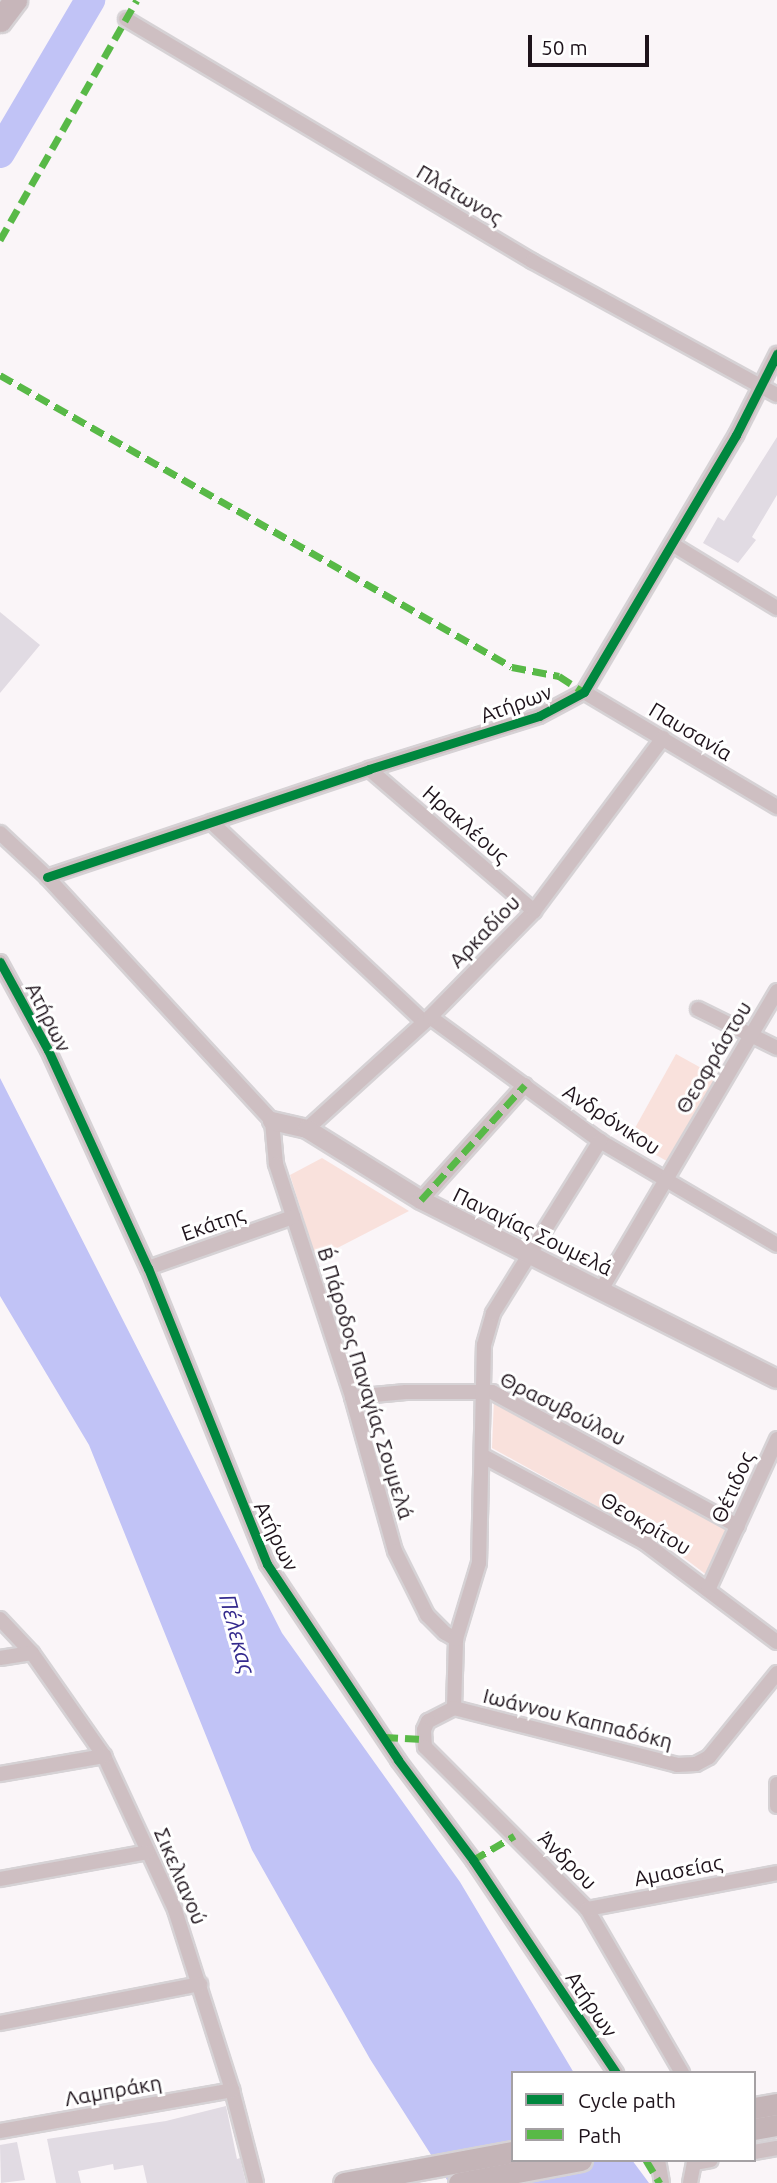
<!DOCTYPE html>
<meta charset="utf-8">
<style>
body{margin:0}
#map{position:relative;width:777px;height:2183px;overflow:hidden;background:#faf5f8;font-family:Ubuntu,sans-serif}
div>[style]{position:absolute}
.green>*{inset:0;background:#f9e1dc;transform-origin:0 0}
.water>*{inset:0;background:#c1c3f6}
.river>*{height:30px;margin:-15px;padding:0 15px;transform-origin:15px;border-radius:15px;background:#c1c3f6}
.building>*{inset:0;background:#e1dbe3}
.roads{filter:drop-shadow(2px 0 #d6d2d5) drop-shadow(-2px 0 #d6d2d5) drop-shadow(0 2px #d6d2d5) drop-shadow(0 -2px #d6d2d5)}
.minor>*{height:14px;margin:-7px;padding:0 7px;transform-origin:7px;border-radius:7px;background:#cebfc2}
.tertiary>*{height:18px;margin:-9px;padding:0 9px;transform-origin:9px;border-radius:9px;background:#cebfc2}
.secondary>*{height:21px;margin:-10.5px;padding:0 10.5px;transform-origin:10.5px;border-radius:10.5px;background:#c4b4b7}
.primary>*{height:23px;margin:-11.5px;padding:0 11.5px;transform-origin:11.5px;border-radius:11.5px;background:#c7b6ba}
.quiet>*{height:7px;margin-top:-3.5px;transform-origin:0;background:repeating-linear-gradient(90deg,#58b947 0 14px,transparent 0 21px)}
.cycleway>*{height:9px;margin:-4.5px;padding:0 4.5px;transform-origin:4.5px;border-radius:4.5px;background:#00873e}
span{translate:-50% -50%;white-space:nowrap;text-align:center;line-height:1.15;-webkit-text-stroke:6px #fff;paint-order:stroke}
.street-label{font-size:21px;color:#1e131b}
.water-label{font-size:23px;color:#342a8d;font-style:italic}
.legend{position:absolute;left:511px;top:2071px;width:245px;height:91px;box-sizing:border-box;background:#fff;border:2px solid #a5a1a4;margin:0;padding:9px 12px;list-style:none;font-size:21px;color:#1e131b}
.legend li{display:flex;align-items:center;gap:14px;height:35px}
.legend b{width:35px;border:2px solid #a5a1a4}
.scale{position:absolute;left:528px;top:35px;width:121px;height:32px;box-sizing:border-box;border:4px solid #1e131b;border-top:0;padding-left:9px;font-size:21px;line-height:24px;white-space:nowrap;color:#1e131b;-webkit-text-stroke:5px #fff;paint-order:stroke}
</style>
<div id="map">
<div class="green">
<div style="left:676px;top:1054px;width:49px;height:98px;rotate:29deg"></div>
<div style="clip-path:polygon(322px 1158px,409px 1211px,316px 1259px,290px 1175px)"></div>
<div style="clip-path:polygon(494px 1398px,728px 1527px,708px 1576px,667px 1545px,492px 1448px)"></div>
</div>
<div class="water">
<div style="clip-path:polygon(0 1078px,282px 1633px,460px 1882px,574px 2073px,513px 2073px,513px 2160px,632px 2160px,649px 2183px,449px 2183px,370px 2059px,252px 1850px,89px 1445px,0 1296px)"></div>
</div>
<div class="river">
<div style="left:0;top:153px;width:178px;rotate:-59.5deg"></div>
</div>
<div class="building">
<div style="clip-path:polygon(777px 437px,777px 495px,752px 537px,756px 540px,738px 563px,703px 543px,718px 517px,724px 521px)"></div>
<div style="clip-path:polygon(0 612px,40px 645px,0 693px)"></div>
<div style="clip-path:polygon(226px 2106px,237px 2159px,240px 2158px,246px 2183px,147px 2183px,143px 2165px,114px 2170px,113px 2164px,78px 2171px,81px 2183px,56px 2183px,47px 2139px,166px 2121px)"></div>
<div style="clip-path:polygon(17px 2142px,25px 2180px,1px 2183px,0 2145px)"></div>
</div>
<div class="roads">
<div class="minor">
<div style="left:126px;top:19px;width:473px;rotate:30.8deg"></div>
<div style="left:532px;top:261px;width:279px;rotate:28.7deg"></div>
<div style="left:672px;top:544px;width:123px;rotate:31.4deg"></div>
<div style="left:584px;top:692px;width:225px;rotate:30.8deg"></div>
<div style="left:369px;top:769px;width:218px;rotate:40.7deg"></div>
<div style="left:211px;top:822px;width:292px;rotate:43.2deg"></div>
<div style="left:0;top:833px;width:64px;rotate:43.1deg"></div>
<div style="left:47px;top:877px;width:332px;rotate:47.3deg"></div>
<div style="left:272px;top:1121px;width:43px;rotate:84.7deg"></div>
<div style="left:276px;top:1164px;width:245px;rotate:71.9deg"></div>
<div style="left:352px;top:1397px;width:160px;rotate:74.4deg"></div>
<div style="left:395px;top:1551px;width:72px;rotate:63.4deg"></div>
<div style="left:427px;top:1615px;width:25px;rotate:45deg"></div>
<div style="left:445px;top:1633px;width:13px;rotate:29deg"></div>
<div style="left:47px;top:877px;width:340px;rotate:-18.5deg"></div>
<div style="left:369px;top:769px;width:178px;rotate:-17.3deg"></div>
<div style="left:539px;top:716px;width:51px;rotate:-28.1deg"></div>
<div style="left:584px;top:692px;width:299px;rotate:-59.4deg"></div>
<div style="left:736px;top:435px;width:91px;rotate:-63.2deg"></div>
<div style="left:0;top:962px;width:100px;rotate:61.4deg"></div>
<div style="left:48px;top:1050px;width:240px;rotate:65.4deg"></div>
<div style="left:148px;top:1268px;width:319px;rotate:68.1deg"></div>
<div style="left:267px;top:1564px;width:236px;rotate:56.2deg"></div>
<div style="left:398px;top:1760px;width:125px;rotate:53.1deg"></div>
<div style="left:473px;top:1860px;width:257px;rotate:56.1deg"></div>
<div style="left:698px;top:1009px;width:88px;rotate:26.3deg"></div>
<div style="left:430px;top:1017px;width:210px;rotate:36.1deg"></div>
<div style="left:600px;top:1141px;width:205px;rotate:30.4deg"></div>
<div style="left:307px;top:1129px;width:166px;rotate:-42.3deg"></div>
<div style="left:430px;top:1017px;width:148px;rotate:-45.5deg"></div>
<div style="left:534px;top:911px;width:216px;rotate:-53.3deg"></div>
<div style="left:421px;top:1200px;width:155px;rotate:-47.9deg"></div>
<div style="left:148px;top:1268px;width:154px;rotate:-19.4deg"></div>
<div style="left:601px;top:1290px;width:347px;rotate:-59.5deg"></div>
<div style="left:352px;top:1397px;width:54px;rotate:-5.3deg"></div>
<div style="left:406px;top:1392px;width:86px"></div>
<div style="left:492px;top:1392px;width:280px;rotate:28.6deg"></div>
<div style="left:483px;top:1456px;width:184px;rotate:28.2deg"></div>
<div style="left:645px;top:1543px;width:165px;rotate:36.9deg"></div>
<div style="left:708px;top:1590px;width:166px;rotate:-65.4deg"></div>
<div style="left:0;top:1619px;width:47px;rotate:46.7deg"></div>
<div style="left:32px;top:1653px;width:126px;rotate:55deg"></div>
<div style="left:104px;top:1756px;width:170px;rotate:65.2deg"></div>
<div style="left:175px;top:1910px;width:189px;rotate:72.4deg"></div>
<div style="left:232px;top:2090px;width:96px;rotate:75.5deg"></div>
<div style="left:0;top:1658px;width:32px;rotate:-9deg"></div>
<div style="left:454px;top:1708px;width:69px;rotate:-88.3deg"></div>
<div style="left:456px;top:1639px;width:79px;rotate:-73.2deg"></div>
<div style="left:479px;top:1563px;width:218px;rotate:-88.7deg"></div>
<div style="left:484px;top:1345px;width:33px;rotate:-74deg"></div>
<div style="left:493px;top:1313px;width:203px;rotate:-58.1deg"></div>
<div style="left:454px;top:1708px;width:29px;rotate:153deg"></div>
<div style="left:428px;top:1721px;width:10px;rotate:114deg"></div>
<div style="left:424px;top:1730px;width:17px;rotate:87deg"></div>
<div style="left:425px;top:1747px;width:229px;rotate:45deg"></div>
<div style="left:587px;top:1909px;width:190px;rotate:59.9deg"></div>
<div style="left:454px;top:1708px;width:230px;rotate:14.3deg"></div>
<div style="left:677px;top:1765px;width:19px;rotate:-3deg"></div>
<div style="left:696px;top:1764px;width:15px;rotate:-28deg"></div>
<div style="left:709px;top:1757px;width:108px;rotate:-51deg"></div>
<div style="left:0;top:1774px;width:106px;rotate:-9.8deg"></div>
<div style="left:777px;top:1784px;width:22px;rotate:90deg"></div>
<div style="left:0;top:1879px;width:150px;rotate:-10.3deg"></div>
<div style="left:587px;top:1909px;width:193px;rotate:-10.7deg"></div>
<div style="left:0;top:2023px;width:204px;rotate:-11deg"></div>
<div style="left:0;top:2131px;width:236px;rotate:-10deg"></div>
<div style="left:754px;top:2152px;width:23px;rotate:-10deg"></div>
<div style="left:658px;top:2160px;width:23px;rotate:80deg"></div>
<div style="left:690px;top:2183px;width:20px;rotate:-79deg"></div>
<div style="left:694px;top:2163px;width:17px;rotate:-10deg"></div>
</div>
<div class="tertiary">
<div style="left:272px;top:1121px;width:36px;rotate:13deg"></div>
<div style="left:307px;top:1129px;width:134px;rotate:31.9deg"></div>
<div style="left:421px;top:1200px;width:398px;rotate:26.7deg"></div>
</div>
<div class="secondary">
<div style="left:754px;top:2108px;width:23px;rotate:-10deg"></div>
<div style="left:754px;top:2129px;width:23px;rotate:-10deg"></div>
<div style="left:344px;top:2183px;width:172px;rotate:-10.4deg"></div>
<div style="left:459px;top:2183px;width:124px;rotate:-10.7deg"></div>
</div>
<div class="primary">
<div style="left:0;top:20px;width:25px;rotate:-53deg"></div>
</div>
</div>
<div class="quiet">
<div style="left:0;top:240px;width:276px;rotate:-60.3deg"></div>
<div style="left:0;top:375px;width:589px;rotate:29.7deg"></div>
<div style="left:512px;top:667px;width:48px;rotate:10.8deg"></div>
<div style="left:559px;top:676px;width:30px;rotate:33deg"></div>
<div style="left:421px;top:1200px;width:155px;rotate:-47.9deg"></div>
<div style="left:384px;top:1737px;width:39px;rotate:3deg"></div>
<div style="left:473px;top:1860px;width:48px;rotate:-30.3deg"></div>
<div style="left:646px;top:2160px;width:27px;rotate:59deg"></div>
</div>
<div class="cycleway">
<div style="left:47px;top:877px;width:340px;rotate:-18.5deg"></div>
<div style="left:369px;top:769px;width:178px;rotate:-17.3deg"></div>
<div style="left:539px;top:716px;width:51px;rotate:-28.1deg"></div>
<div style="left:584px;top:692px;width:299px;rotate:-59.4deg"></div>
<div style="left:736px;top:435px;width:91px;rotate:-63.2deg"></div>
<div style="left:0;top:962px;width:100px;rotate:61.4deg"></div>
<div style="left:48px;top:1050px;width:240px;rotate:65.4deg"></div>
<div style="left:148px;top:1268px;width:319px;rotate:68.1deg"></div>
<div style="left:267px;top:1564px;width:236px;rotate:56.2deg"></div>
<div style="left:398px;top:1760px;width:125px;rotate:53.1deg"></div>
<div style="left:473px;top:1860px;width:257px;rotate:56.1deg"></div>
</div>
<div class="street-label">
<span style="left:460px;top:194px;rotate:31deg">Πλάτωνος</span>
<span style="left:516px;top:703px;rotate:-20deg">Ατήρων</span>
<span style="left:691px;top:731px;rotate:31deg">Παυσανία</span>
<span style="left:466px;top:824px;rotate:41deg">Ηρακλέους</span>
<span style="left:484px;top:931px;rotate:-46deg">Αρκαδίου</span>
<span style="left:49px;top:1017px;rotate:63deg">Ατήρων</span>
<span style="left:713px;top:1057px;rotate:-59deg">Θεοφράστου</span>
<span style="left:612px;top:1119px;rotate:33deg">Ανδρόνικου</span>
<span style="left:213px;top:1223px;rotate:-19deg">Εκάτης</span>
<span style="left:533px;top:1231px;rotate:26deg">Παναγίας Σουμελά</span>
<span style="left:366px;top:1383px;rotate:73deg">Β΄ Πάροδος Παναγίας Σουμελά</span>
<span style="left:563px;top:1408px;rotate:27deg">Θρασυβούλου</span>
<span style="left:732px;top:1487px;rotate:-66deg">Θέτιδος</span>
<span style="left:646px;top:1523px;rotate:31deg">Θεοκρίτου</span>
<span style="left:277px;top:1536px;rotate:64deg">Ατήρων</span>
<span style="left:578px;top:1718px;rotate:14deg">Ιωάννου Καππαδόκη</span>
<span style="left:568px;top:1860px;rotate:45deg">Άνδρου</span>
<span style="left:678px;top:1870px;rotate:-11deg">Αμασείας</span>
<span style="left:181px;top:1876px;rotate:67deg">Σικελιανού</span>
<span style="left:592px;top:2004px;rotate:56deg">Ατήρων</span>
<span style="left:113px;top:2090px;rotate:-10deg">Λαμπράκη</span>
</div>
<div class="water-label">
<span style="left:237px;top:1634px;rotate:75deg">Πέλεκας</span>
</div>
<ul class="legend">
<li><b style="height:9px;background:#00873e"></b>Cycle path</li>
<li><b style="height:9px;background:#58b947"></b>Path</li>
</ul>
<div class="scale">50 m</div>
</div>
